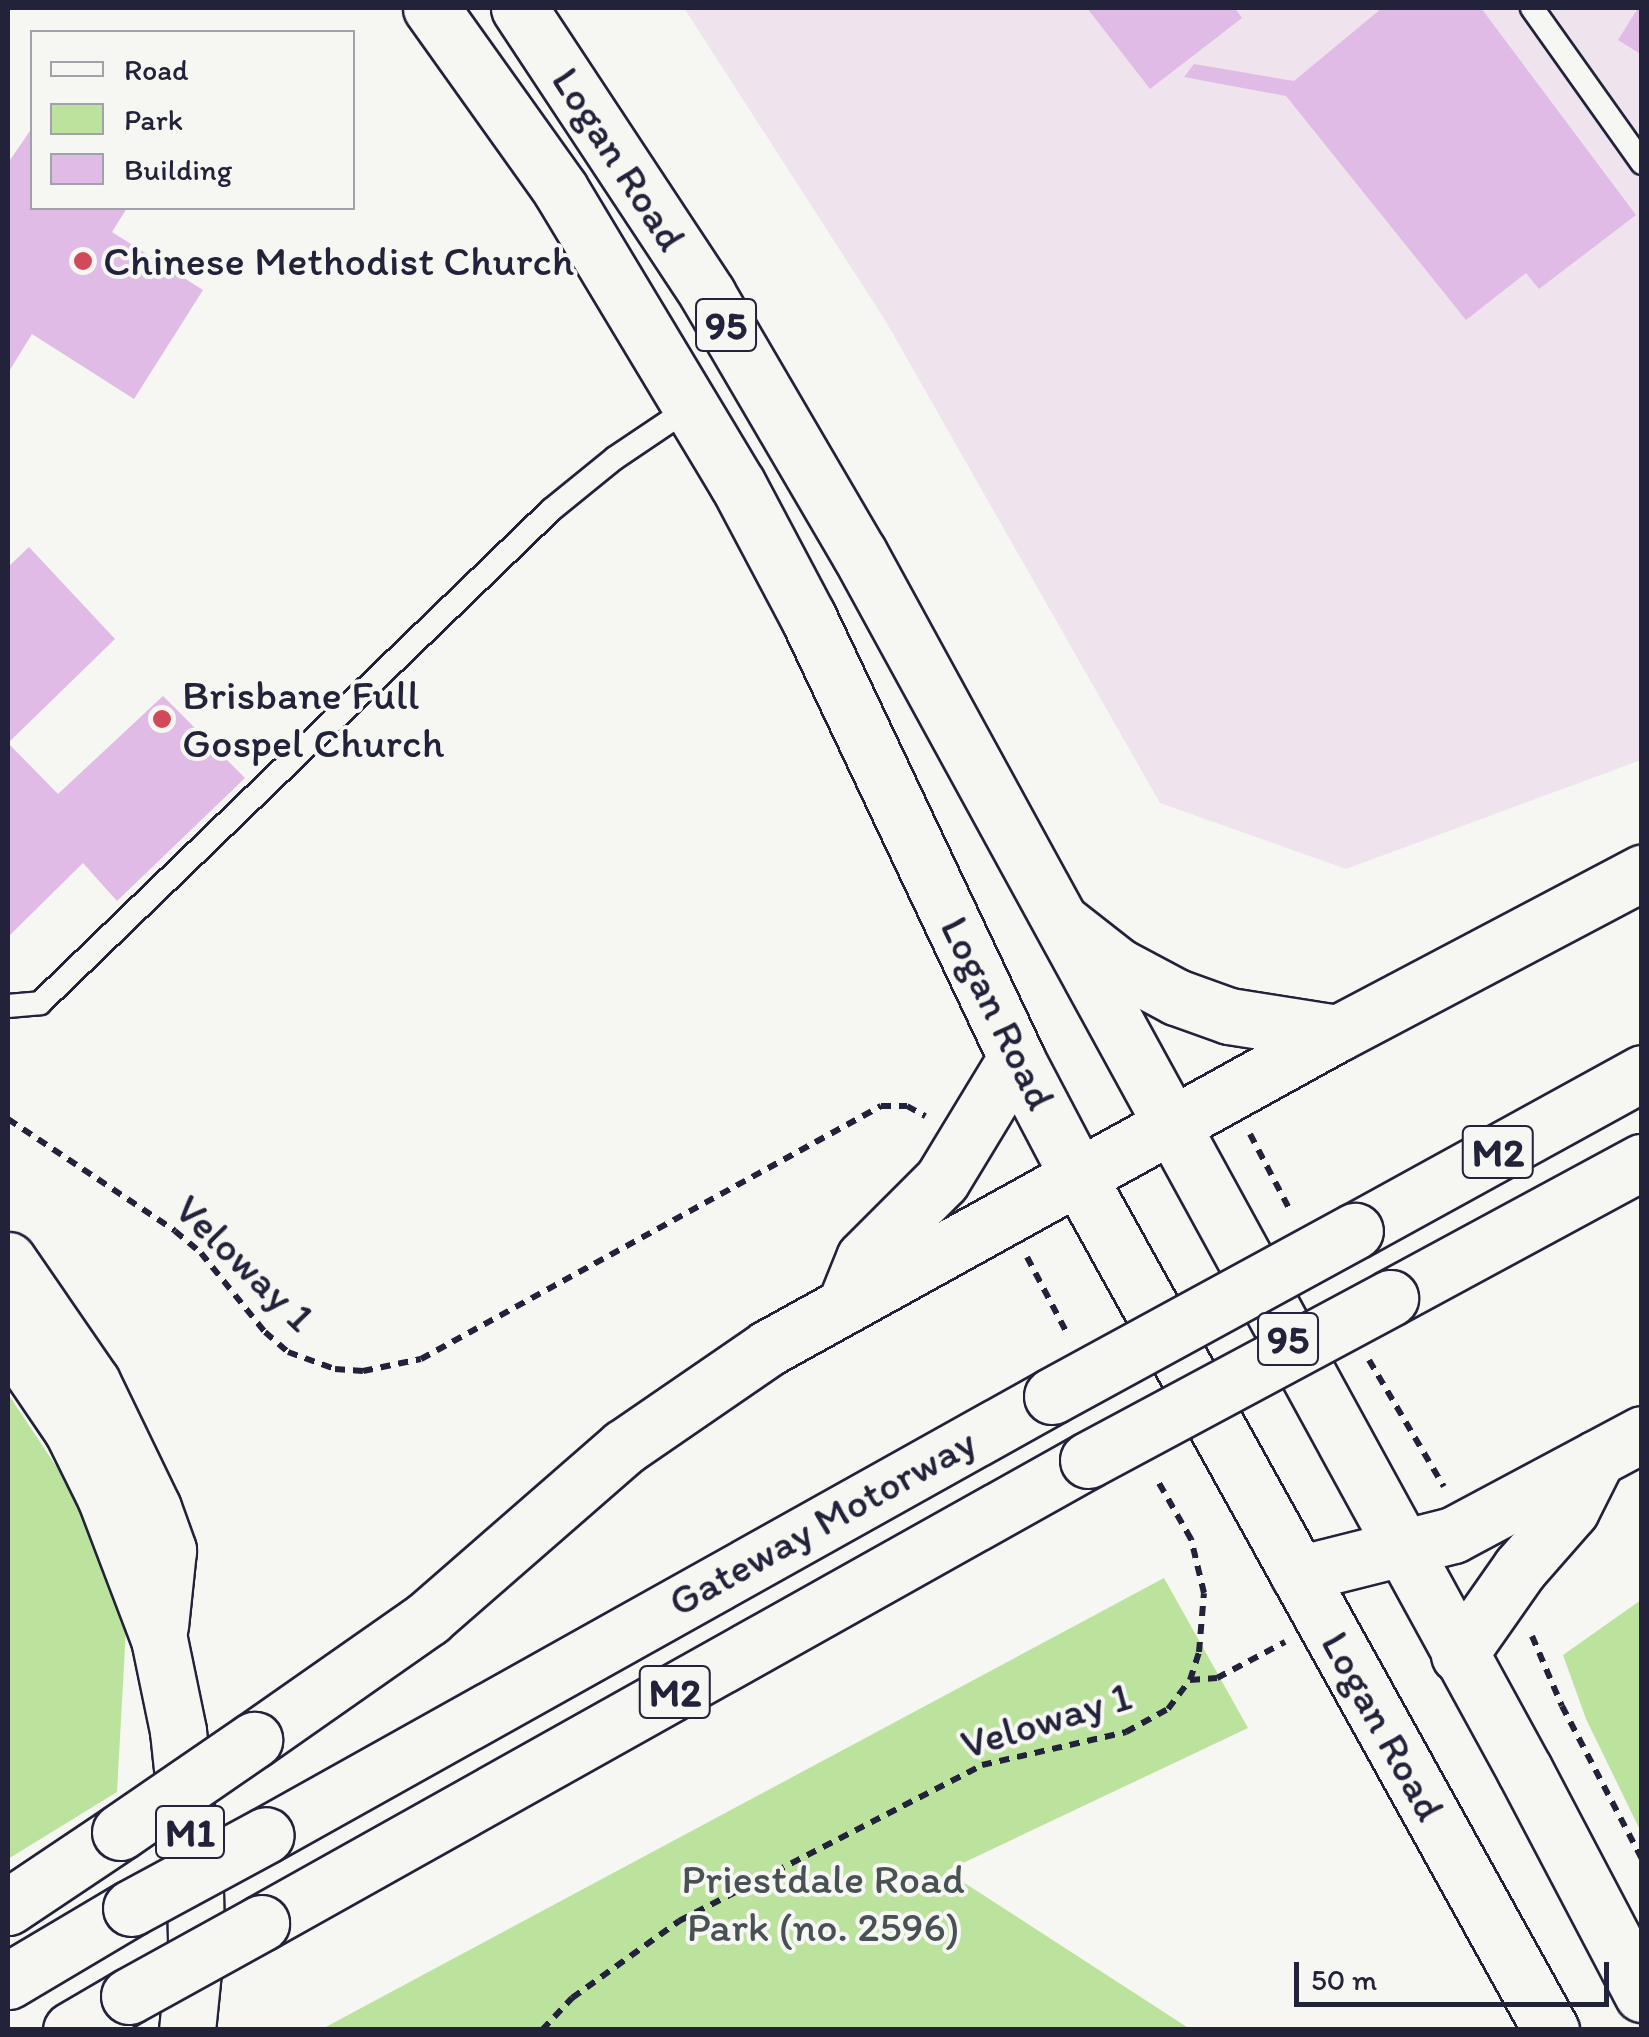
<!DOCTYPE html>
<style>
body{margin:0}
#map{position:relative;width:1649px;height:2037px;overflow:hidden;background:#f6f6f2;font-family:Itim,sans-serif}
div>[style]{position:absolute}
.built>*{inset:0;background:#efe4ee}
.green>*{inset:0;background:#bce39e}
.building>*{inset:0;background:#e0bbe5}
.path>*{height:6px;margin-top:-3px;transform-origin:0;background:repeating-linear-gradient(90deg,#22223b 0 10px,transparent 0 18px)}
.roads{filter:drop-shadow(2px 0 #22223b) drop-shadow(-2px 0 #22223b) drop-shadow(0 2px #22223b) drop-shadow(0 -2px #22223b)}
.service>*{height:22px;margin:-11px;padding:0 11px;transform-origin:11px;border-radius:11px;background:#f6f6f2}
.primary>*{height:55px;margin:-27.5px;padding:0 27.5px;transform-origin:27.5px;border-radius:27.5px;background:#f6f6f2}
.motorway>*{height:55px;margin:-27.5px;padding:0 27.5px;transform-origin:27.5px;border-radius:27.5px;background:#f6f6f2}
.bridges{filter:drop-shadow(2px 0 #22223b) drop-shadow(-2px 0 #22223b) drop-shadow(0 2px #22223b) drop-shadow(0 -2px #22223b)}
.motorway-bridge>*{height:55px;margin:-27.5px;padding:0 27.5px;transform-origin:27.5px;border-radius:27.5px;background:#f6f6f2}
.dots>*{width:28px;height:28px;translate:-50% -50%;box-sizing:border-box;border:5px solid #f6f6f2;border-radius:50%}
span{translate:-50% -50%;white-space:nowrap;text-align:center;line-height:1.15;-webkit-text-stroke:8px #f6f6f2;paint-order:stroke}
.shield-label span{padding:2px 8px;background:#f6f6f2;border:2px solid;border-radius:8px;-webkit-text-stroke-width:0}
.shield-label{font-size:40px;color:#22223b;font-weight:700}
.street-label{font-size:42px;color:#22223b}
.poi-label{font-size:42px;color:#22223b}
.left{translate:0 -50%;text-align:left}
.park-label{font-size:42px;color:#485254}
.frame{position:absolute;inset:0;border:10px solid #22223b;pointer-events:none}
.legend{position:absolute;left:30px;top:30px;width:325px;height:180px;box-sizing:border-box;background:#f6f6f2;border:2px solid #a1a1a9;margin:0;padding:12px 18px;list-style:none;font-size:30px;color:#22223b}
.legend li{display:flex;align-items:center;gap:20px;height:50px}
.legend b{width:50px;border:2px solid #a1a1a9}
.scale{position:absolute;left:1294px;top:1962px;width:315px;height:45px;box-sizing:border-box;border:5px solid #22223b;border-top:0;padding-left:12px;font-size:30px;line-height:35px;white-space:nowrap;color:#22223b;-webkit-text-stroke:8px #f6f6f2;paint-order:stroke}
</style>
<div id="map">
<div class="built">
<div style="clip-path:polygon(684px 8px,1641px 8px,1641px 760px,1346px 869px,1160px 803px,885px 320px)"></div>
</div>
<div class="green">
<div style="clip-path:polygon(8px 1394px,78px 1499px,127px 1610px,117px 1792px,8px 1859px)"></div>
<div style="clip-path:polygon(1164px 1578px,1248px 1728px,946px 1871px,1190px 2029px,322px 2029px)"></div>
<div style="clip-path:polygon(1641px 1600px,1641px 1832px,1586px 1719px,1563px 1655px)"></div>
</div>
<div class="building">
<div style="clip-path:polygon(1087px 8px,1235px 8px,1242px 18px,1150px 89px)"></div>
<div style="clip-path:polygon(1382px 8px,1481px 8px,1636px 215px,1539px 289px,1526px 273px,1466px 320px,1286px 96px,1184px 77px,1194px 64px,1294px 81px)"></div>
<div style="clip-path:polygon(1638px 8px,1642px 8px,1642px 55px,1618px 40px)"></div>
<div style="clip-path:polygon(32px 128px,32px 208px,127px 208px,112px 232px,203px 290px,134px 399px,32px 334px,8px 373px,8px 163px)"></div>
<div style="clip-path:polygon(29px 547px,115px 639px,8px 743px,58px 794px,163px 696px,245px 778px,117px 901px,83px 863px,8px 937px,8px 567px)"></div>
</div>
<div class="path">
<div style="left:8px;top:1119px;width:201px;rotate:33.8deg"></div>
<div style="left:175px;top:1231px;width:34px;rotate:40deg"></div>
<div style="left:201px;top:1253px;width:102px;rotate:51deg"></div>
<div style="left:265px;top:1332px;width:30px;rotate:41deg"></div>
<div style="left:288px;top:1352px;width:50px;rotate:19.9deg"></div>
<div style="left:335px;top:1369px;width:28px;rotate:4deg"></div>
<div style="left:363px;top:1371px;width:59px;rotate:-11.7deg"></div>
<div style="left:421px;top:1359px;width:525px;rotate:-28.81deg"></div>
<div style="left:881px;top:1106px;width:26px"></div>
<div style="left:907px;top:1106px;width:21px;rotate:29deg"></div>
<div style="left:1250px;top:1134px;width:88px;rotate:62.3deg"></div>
<div style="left:1027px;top:1257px;width:88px;rotate:62.3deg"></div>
<div style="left:1369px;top:1360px;width:147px;rotate:59.4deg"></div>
<div style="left:1532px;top:1636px;width:76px;rotate:66.8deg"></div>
<div style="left:1562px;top:1706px;width:173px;rotate:62.4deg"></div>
<div style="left:1190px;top:1680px;width:27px;rotate:-4deg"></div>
<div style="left:1217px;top:1678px;width:77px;rotate:-27.9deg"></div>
<div style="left:542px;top:2030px;width:44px;rotate:-46.8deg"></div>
<div style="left:572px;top:1998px;width:132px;rotate:-35.7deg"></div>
<div style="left:679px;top:1921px;width:341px;rotate:-27.2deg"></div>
<div style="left:982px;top:1765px;width:148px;rotate:-12.9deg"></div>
<div style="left:1126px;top:1732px;width:48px;rotate:-28.7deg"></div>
<div style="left:1168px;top:1709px;width:36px;rotate:-53deg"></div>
<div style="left:1190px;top:1680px;width:29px;rotate:-72deg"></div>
<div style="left:1199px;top:1652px;width:59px;rotate:-85.2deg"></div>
<div style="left:1204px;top:1593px;width:56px;rotate:-103.5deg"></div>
<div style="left:1191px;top:1539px;width:70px;rotate:-119.8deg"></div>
</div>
<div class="roads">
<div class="service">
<div style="left:1532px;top:8px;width:190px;rotate:54.6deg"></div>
<div style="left:8px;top:1006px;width:32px;rotate:-5deg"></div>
<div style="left:40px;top:1003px;width:710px;rotate:-43.97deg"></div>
<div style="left:551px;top:510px;width:82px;rotate:-39.1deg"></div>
<div style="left:615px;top:458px;width:92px;rotate:-33.9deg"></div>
</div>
<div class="primary">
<div style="left:431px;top:8px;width:222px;rotate:54.5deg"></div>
<div style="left:560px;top:189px;width:345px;rotate:59deg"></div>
<div style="left:738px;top:485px;width:149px;rotate:62.1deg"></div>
<div style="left:808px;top:617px;width:488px;rotate:64.7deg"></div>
<div style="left:1016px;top:1058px;width:136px;rotate:62.3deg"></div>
<div style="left:1079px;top:1178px;width:974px;rotate:61.01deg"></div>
<div style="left:519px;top:8px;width:344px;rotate:56.6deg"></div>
<div style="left:708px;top:295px;width:299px;rotate:59.7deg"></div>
<div style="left:859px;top:553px;width:1388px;rotate:61.33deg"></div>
<div style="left:1525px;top:1771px;width:252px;rotate:62.3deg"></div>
</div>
<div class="motorway">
<div style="left:1063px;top:923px;width:70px;rotate:38deg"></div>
<div style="left:1118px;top:966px;width:66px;rotate:28.1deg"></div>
<div style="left:1176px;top:997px;width:56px;rotate:19.7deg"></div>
<div style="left:1229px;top:1016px;width:110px;rotate:8.9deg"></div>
<div style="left:1355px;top:1231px;width:328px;rotate:-28.8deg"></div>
<div style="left:8px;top:1260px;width:148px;rotate:55.5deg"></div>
<div style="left:92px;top:1382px;width:140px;rotate:64.2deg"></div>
<div style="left:153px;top:1508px;width:45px;rotate:70.3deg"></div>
<div style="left:168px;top:1550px;width:76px;rotate:96deg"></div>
<div style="left:1390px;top:1298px;width:286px;rotate:-28.4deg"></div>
<div style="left:847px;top:1300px;width:45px;rotate:-68deg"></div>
<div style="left:864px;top:1258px;width:110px;rotate:-45deg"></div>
<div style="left:942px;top:1180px;width:143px;rotate:-58.8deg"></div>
<div style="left:8px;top:1336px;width:114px;rotate:55.8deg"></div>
<div style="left:72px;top:1430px;width:75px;rotate:63.8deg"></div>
<div style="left:105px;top:1497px;width:152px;rotate:69.2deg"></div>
<div style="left:159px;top:1639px;width:94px;rotate:78.3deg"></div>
<div style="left:178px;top:1731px;width:159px;rotate:83.9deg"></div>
<div style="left:195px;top:1889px;width:53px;rotate:88.9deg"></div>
<div style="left:196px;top:1942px;width:88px;rotate:95.8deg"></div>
<div style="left:1298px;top:1574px;width:160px;rotate:-14.1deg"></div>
<div style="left:1453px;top:1535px;width:214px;rotate:-28.1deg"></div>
<div style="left:1459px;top:1655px;width:106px;rotate:-55deg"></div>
<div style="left:1520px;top:1568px;width:77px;rotate:-48.7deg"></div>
<div style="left:1571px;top:1510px;width:58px;rotate:-63.4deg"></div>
<div style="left:254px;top:1740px;width:213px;rotate:-35deg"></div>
<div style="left:428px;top:1618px;width:260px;rotate:-41.1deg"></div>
<div style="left:624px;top:1447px;width:175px;rotate:-34.5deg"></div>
<div style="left:768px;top:1348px;width:651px;rotate:-28.93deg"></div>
<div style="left:1338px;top:1033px;width:344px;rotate:-27.8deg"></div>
<div style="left:266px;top:1835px;width:900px;rotate:-29.18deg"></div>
<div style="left:8px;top:1907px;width:135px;rotate:-33.8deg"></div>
<div style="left:261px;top:1923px;width:948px;rotate:-29.24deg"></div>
<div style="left:8px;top:1981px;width:143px;rotate:-30.7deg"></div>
<div style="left:71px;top:2030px;width:67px;rotate:-30.4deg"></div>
</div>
</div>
<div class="bridges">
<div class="motorway-bridge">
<div style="left:1052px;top:1396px;width:345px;rotate:-28.6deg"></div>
<div style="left:1088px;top:1460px;width:343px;rotate:-28.2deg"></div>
<div style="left:120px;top:1832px;width:163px;rotate:-34.5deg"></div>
<div style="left:131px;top:1908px;width:153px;rotate:-28.4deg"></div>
<div style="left:129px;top:1996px;width:151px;rotate:-28.9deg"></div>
</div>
</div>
<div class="dots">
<div style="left:83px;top:261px;background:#d1495b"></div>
<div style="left:162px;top:719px;background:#d1495b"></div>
</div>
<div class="shield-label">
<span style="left:726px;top:325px">95</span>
<span style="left:1498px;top:1152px">M2</span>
<span style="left:1288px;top:1339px">95</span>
<span style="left:675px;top:1692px">M2</span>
<span style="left:190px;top:1832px">M1</span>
</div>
<div class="street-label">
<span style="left:619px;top:159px;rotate:57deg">Logan Road</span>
<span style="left:998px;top:1013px;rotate:64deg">Logan Road</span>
<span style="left:245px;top:1263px;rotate:44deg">Veloway 1</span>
<span style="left:822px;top:1522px;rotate:-29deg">Gateway Motorway</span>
<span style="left:1046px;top:1720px;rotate:-17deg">Veloway 1</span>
<span style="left:1383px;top:1726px;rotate:61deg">Logan Road</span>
</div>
<div class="poi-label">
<span class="left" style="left:103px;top:261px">Chinese Methodist Church</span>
<span class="left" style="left:182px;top:719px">Brisbane Full<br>Gospel Church</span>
</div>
<div class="park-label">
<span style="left:823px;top:1903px">Priestdale Road<br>Park (no. 2596)</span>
</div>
<div class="frame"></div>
<ul class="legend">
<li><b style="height:12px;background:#f6f6f2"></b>Road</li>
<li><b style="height:28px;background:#bce39e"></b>Park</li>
<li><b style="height:28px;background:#e0bbe5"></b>Building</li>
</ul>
<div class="scale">50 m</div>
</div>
